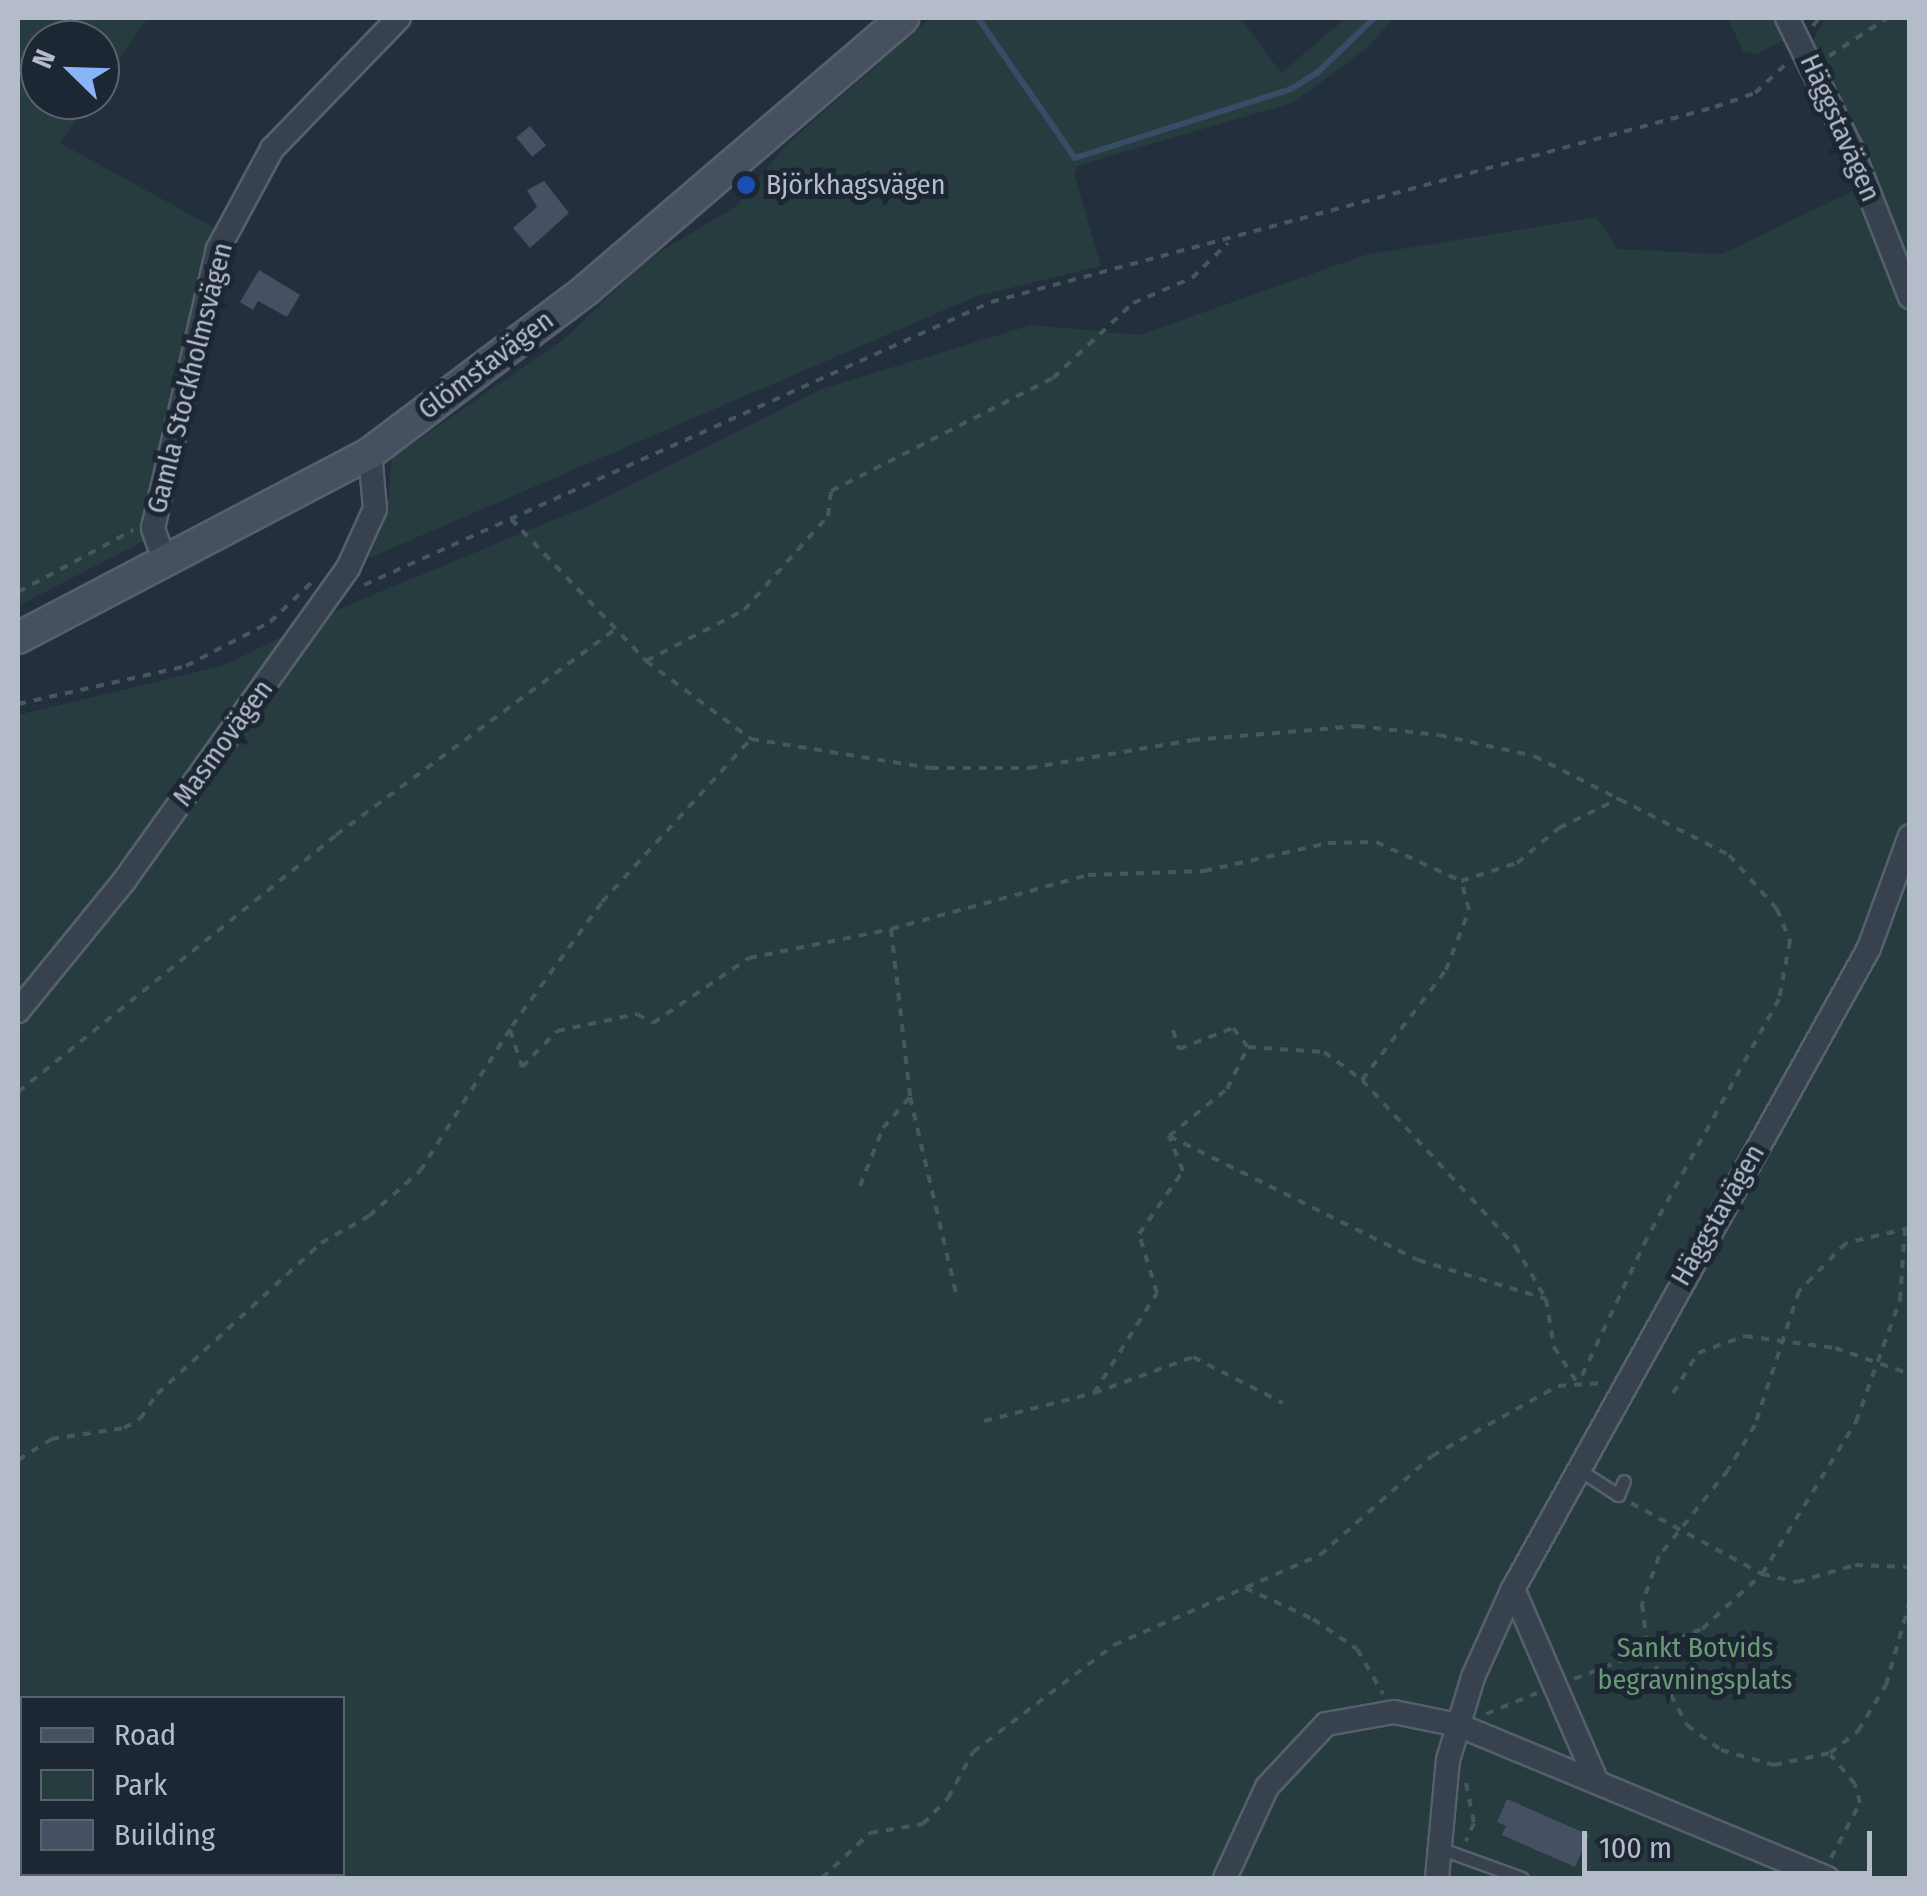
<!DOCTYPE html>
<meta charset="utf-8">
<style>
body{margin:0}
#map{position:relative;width:1927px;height:1896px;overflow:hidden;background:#242f3e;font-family:"Fira Sans Condensed",sans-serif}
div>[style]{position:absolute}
.green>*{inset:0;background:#263c3f}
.stream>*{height:6px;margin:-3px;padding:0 3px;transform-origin:3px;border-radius:3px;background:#394c67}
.building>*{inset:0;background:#455162;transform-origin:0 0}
.path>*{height:4px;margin-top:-2px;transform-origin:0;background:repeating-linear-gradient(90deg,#44595c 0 8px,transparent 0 16px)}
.roads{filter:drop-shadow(2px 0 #565f6c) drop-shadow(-2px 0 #565f6c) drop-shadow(0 2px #565f6c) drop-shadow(0 -2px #565f6c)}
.lane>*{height:11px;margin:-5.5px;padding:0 5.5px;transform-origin:5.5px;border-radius:5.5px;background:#38414e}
.street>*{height:22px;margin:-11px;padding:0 11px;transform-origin:11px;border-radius:11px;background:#38414e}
.secondary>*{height:30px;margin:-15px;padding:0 15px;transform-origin:15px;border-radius:15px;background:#465061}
.dots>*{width:28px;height:28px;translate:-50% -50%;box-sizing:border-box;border:5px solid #1d2633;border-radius:50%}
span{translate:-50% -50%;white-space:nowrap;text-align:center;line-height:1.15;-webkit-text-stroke:10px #1d2633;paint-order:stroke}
.street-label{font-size:28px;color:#b4bcc9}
.poi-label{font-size:28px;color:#b4bcc9}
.left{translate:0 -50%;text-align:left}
.park-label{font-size:28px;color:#6b9a76}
.frame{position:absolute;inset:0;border:20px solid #b4bcc9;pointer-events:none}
.legend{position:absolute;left:20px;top:1696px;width:325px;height:180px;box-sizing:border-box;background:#1d2633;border:2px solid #59626f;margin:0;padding:12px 18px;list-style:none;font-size:30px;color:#b4bcc9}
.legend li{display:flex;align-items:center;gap:20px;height:50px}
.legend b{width:50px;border:2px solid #59626f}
.north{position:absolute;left:20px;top:20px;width:100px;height:100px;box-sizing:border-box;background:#1d2633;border:2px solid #59626f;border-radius:50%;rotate:293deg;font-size:28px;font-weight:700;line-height:40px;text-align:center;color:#b4bcc9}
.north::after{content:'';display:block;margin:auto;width:35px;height:45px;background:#8ab4f8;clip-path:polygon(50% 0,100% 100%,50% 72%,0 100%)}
.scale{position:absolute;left:1582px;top:1831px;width:290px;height:45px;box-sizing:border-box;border:5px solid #b4bcc9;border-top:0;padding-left:12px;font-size:30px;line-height:35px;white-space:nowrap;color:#b4bcc9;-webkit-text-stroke:8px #1d2633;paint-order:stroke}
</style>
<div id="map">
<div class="green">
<div style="clip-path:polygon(18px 18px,148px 18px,100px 85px,100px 40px,40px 40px,40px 100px,90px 100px,60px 143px,231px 237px,165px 530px,18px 606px)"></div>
<div style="clip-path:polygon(930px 18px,1240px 18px,1281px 73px,1346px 18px,1394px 18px,1365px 50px,1292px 103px,1079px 165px,1074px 173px,1101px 266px,977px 296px,369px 558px,387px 510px,392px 458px,563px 340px,647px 260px,738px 205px,785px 146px)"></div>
<div style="clip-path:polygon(1728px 18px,1773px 18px,1787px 38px,1758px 54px,1743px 52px)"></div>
<div style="clip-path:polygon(evenodd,1825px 18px,1909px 18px,1909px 1878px,18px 1878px,18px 715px,222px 666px,346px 606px,597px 502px,822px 389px,1031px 325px,1140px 335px,1365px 255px,1596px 217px,1618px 249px,1722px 254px,1874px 181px,1811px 44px,1825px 18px,22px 1698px,342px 1698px,342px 1874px,22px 1874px,22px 1698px)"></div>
</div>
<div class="stream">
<div style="left:978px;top:18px;width:170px;rotate:55.3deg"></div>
<div style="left:1075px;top:158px;width:227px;rotate:-17.7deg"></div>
<div style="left:1291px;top:89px;width:31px;rotate:-32deg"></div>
<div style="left:1317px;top:73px;width:79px;rotate:-44deg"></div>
</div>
<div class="building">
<div style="left:530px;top:126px;width:25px;height:18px;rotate:50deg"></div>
<div style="clip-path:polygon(544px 181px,569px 213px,530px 248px,513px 228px,537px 207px,527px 190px)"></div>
<div style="clip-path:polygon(259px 270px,300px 295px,287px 317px,258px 301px,253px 310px,240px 302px)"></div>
<div style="clip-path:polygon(1507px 1799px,1589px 1835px,1575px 1867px,1502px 1835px,1506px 1826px,1497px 1822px)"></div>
</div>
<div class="path">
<div style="left:1813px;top:26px;width:10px;rotate:-53deg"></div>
<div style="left:1829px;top:56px;width:69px;rotate:-33.2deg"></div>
<div style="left:511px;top:519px;width:196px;rotate:46.4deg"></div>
<div style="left:646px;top:661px;width:131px;rotate:36.6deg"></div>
<div style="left:751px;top:739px;width:182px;rotate:9.2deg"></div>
<div style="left:931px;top:768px;width:98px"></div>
<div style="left:1029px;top:768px;width:165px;rotate:-9.7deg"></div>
<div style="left:1192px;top:740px;width:166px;rotate:-4.8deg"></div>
<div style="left:1357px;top:726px;width:82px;rotate:6.3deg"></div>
<div style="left:1439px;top:735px;width:97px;rotate:12.5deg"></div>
<div style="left:1534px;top:756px;width:219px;rotate:26.9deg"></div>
<div style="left:1729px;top:855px;width:72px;rotate:48.4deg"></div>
<div style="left:1777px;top:909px;width:35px;rotate:68deg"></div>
<div style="left:1790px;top:941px;width:59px;rotate:100.7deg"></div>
<div style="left:1779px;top:999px;width:273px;rotate:118.9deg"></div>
<div style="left:1647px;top:1238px;width:161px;rotate:115.3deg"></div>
<div style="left:364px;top:585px;width:688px;rotate:-24.29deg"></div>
<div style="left:991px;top:302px;width:750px;rotate:-15.07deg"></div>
<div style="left:1715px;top:107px;width:42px;rotate:-19.3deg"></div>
<div style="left:1755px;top:93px;width:45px;rotate:-43.2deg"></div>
<div style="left:18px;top:592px;width:131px;rotate:-28.3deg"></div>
<div style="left:646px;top:661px;width:110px;rotate:-27.5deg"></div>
<div style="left:744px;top:610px;width:126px;rotate:-48.2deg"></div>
<div style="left:828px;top:516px;width:25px;rotate:-83deg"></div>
<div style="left:831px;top:491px;width:249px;rotate:-27deg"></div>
<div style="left:1053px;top:378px;width:110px;rotate:-43.2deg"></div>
<div style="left:1133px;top:303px;width:64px;rotate:-23deg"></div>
<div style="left:1192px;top:278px;width:50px;rotate:-44.2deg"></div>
<div style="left:18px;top:704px;width:172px;rotate:-12.7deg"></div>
<div style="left:186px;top:666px;width:95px;rotate:-27.6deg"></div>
<div style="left:270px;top:622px;width:57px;rotate:-43.6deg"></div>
<div style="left:891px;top:929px;width:169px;rotate:83.5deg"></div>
<div style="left:910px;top:1097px;width:206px;rotate:76.8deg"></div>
<div style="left:510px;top:1030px;width:39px;rotate:72deg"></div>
<div style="left:522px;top:1067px;width:50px;rotate:-45.8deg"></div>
<div style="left:557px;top:1031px;width:82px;rotate:-12deg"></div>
<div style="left:637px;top:1014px;width:18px;rotate:29deg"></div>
<div style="left:653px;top:1023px;width:116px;rotate:-34.1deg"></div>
<div style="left:749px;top:958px;width:145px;rotate:-11.5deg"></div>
<div style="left:891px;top:929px;width:204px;rotate:-15.3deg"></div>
<div style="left:1088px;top:875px;width:116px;rotate:-2deg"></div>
<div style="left:1204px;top:871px;width:127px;rotate:-12.7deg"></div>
<div style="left:1328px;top:843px;width:48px;rotate:-1.2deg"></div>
<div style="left:1376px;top:842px;width:94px;rotate:24.6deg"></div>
<div style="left:1461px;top:881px;width:59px;rotate:-17.8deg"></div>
<div style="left:1517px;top:863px;width:55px;rotate:-39.8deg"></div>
<div style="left:1559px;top:828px;width:68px;rotate:-26.2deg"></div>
<div style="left:1173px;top:1030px;width:20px;rotate:72deg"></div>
<div style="left:1179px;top:1049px;width:58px;rotate:-21.3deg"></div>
<div style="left:1233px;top:1028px;width:24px;rotate:52deg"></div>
<div style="left:1362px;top:1080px;width:138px;rotate:-52.6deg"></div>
<div style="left:1446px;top:970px;width:64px;rotate:-69deg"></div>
<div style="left:1469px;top:910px;width:30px;rotate:-105deg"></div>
<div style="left:18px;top:1092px;width:409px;rotate:-38.9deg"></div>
<div style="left:336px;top:835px;width:345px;rotate:-36.4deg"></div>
<div style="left:1169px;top:1136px;width:278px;rotate:26.5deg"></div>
<div style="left:1418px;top:1260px;width:134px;rotate:16.9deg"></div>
<div style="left:1546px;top:1299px;width:49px;rotate:80.5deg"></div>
<div style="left:1554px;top:1347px;width:44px;rotate:57deg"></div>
<div style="left:860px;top:1186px;width:62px;rotate:-68.4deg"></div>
<div style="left:883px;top:1128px;width:41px;rotate:-48.9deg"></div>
<div style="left:1910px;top:1228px;width:66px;rotate:166.8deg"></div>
<div style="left:1846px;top:1243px;width:67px;rotate:134.4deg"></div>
<div style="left:1799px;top:1291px;width:141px;rotate:108.2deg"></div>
<div style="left:1755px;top:1425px;width:52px;rotate:121deg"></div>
<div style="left:1728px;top:1470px;width:110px;rotate:128.7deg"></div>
<div style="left:1659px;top:1556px;width:51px;rotate:109.5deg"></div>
<div style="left:1642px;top:1604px;width:48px;rotate:82.9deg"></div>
<div style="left:1648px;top:1652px;width:83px;rotate:61.9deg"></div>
<div style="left:1687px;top:1725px;width:42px;rotate:36.3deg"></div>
<div style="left:1721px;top:1750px;width:55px;rotate:15.8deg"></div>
<div style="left:1774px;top:1765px;width:57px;rotate:-12.1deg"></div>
<div style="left:1830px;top:1753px;width:36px;rotate:-38deg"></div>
<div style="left:1858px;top:1731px;width:54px;rotate:-58.7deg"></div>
<div style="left:1886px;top:1685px;width:87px;rotate:-74.1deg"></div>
<div style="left:1094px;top:1393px;width:105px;rotate:-20deg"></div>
<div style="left:1193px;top:1357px;width:101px;rotate:27.1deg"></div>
<div style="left:1673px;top:1393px;width:47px;rotate:-58deg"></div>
<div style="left:1698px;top:1353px;width:50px;rotate:-19.9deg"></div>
<div style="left:1745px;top:1336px;width:91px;rotate:7.6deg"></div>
<div style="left:1835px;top:1348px;width:79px;rotate:19.1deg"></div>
<div style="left:984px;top:1421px;width:114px;rotate:-14.3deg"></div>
<div style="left:1094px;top:1393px;width:118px;rotate:-57.8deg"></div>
<div style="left:1157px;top:1293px;width:62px;rotate:-107deg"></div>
<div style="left:1139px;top:1234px;width:77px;rotate:-55.1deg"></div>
<div style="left:1183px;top:1171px;width:38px;rotate:-112deg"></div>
<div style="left:1169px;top:1136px;width:75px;rotate:-39deg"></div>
<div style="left:1227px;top:1089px;width:47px;rotate:-63.4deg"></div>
<div style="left:1248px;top:1047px;width:76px;rotate:3.8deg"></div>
<div style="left:1324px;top:1052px;width:47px;rotate:36.4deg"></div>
<div style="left:1362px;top:1080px;width:226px;rotate:47.3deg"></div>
<div style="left:1515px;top:1246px;width:61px;rotate:59.7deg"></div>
<div style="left:18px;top:1460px;width:39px;rotate:-32deg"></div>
<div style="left:51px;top:1439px;width:74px;rotate:-8.6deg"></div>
<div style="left:124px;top:1428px;width:18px;rotate:-29deg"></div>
<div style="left:140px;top:1419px;width:30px;rotate:-56deg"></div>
<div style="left:157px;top:1394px;width:223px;rotate:-42.6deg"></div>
<div style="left:321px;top:1243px;width:55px;rotate:-29.4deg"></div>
<div style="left:369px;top:1216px;width:68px;rotate:-41.4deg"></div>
<div style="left:420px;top:1171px;width:172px;rotate:-57.6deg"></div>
<div style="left:512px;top:1026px;width:153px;rotate:-54deg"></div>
<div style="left:602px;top:902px;width:221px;rotate:-47.6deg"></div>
<div style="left:1631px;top:1503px;width:149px;rotate:28.5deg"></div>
<div style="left:1762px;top:1574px;width:36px;rotate:13deg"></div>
<div style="left:1797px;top:1582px;width:60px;rotate:-16.3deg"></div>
<div style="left:1855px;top:1565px;width:55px;rotate:2.1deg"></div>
<div style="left:1245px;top:1588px;width:75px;rotate:24.5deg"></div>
<div style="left:1313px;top:1619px;width:53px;rotate:34.3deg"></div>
<div style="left:1357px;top:1649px;width:52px;rotate:60deg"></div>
<div style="left:1574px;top:1679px;width:137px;rotate:-21.3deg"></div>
<div style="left:1702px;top:1629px;width:81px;rotate:-42.5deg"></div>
<div style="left:1762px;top:1574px;width:179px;rotate:-58.3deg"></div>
<div style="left:1856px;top:1422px;width:130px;rotate:-70.2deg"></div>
<div style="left:1900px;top:1300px;width:71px;rotate:-86deg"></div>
<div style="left:1486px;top:1714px;width:55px;rotate:-22.4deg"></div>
<div style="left:1466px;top:1783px;width:41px;rotate:78.7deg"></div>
<div style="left:1474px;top:1823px;width:20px;rotate:114deg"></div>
<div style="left:18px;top:1852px;width:4px"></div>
<div style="left:1831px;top:1858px;width:62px;rotate:-62.2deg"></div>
<div style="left:1860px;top:1803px;width:20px;rotate:-105deg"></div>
<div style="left:1855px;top:1784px;width:38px;rotate:-130deg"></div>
<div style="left:85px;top:1874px;width:14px;rotate:17deg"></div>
<div style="left:822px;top:1878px;width:66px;rotate:-43.2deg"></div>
<div style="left:870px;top:1833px;width:54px;rotate:-9.6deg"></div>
<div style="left:923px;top:1824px;width:36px;rotate:-46deg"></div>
<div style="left:948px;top:1798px;width:52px;rotate:-61.5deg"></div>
<div style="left:973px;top:1752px;width:177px;rotate:-37.2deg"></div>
<div style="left:1114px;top:1645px;width:225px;rotate:-23.6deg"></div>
<div style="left:1320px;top:1555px;width:149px;rotate:-41.5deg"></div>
<div style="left:1432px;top:1456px;width:144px;rotate:-29.1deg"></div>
<div style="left:1558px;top:1386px;width:45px;rotate:-3.8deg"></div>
</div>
<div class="roads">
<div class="lane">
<div style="left:1578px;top:1469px;width:48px;rotate:33deg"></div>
<div style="left:1618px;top:1495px;width:15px;rotate:-67deg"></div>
<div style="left:1439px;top:1848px;width:88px;rotate:19.9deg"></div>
</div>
<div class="street">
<div style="left:1787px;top:18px;width:147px;rotate:63.8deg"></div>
<div style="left:1852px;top:150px;width:158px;rotate:68.5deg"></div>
<div style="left:164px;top:559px;width:33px;rotate:-110deg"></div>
<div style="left:153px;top:528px;width:286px;rotate:-76.9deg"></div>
<div style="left:218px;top:249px;width:114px;rotate:-61.6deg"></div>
<div style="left:272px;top:149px;width:182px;rotate:-45.9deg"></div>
<div style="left:18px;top:1011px;width:168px;rotate:-50.8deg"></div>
<div style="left:124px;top:881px;width:385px;rotate:-54.4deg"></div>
<div style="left:348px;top:568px;width:65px;rotate:-65.4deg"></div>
<div style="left:375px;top:509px;width:56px;rotate:-95.1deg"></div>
<div style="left:1513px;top:1589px;width:206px;rotate:66.5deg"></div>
<div style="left:1225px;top:1878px;width:100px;rotate:-65.2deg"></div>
<div style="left:1267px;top:1787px;width:86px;rotate:-46.9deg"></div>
<div style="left:1326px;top:1724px;width:69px;rotate:-10deg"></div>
<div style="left:1394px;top:1712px;width:65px;rotate:11.5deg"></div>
<div style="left:1458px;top:1725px;width:400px;rotate:22.5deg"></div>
<div style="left:1437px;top:1878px;width:119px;rotate:-84.7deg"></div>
<div style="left:1448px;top:1760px;width:87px;rotate:-73.2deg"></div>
<div style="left:1473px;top:1677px;width:97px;rotate:-65.6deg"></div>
<div style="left:1513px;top:1589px;width:733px;rotate:-60.95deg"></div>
<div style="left:1869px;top:948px;width:119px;rotate:-69.9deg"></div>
</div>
<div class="secondary">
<div style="left:18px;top:638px;width:398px;rotate:-27.7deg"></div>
<div style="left:370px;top:453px;width:271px;rotate:-37deg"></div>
<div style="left:586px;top:290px;width:418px;rotate:-40.6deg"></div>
</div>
</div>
<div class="dots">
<div style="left:746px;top:185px;background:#1a4fb4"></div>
</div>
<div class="street-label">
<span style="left:1840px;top:128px;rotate:66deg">Häggstavägen</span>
<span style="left:486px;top:365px;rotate:-37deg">Glömstavägen</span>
<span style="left:190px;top:378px;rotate:-76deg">Gamla Stockholmsvägen</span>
<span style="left:223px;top:743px;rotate:-54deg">Masmovägen</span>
<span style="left:1718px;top:1215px;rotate:-60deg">Häggstavägen</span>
</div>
<div class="poi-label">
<span class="left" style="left:766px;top:185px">Björkhagsvägen</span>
</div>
<div class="park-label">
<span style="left:1695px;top:1664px">Sankt Botvids<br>begravningsplats</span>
</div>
<div class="frame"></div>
<ul class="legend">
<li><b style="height:12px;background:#465061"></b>Road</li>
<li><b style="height:28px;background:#263c3f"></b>Park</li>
<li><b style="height:28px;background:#455162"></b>Building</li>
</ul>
<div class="north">N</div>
<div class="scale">100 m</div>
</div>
